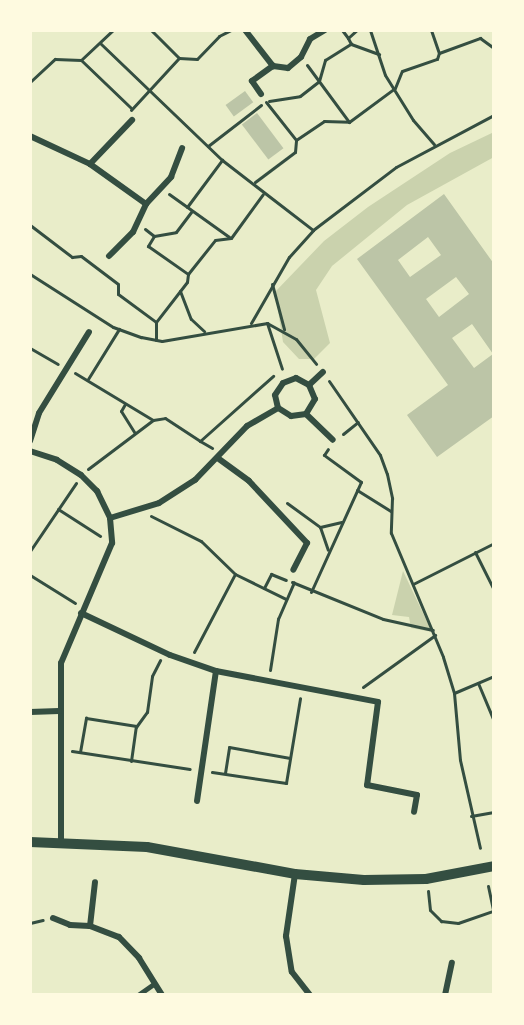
<!DOCTYPE html>
<style>
body{margin:0}
#map{position:relative;width:524px;height:1025px;overflow:hidden;background:#e9edc9;font-family:"Roboto Condensed",sans-serif}
div>[style]{position:absolute}
.green>*{inset:0;background:#cad2ad}
.building>*{inset:0;background:#bcc5a7;transform-origin:0 0}
.path>*{height:3px;margin:-1.5px;padding:0 1.5px;transform-origin:1.5px;border-radius:1.5px;background:#344e41}
.service>*{height:4.5px;margin:-2.25px;padding:0 2.25px;transform-origin:2.25px;border-radius:2.25px;background:#344e41}
.minor>*{height:6px;margin:-3px;padding:0 3px;transform-origin:3px;border-radius:3px;background:#344e41}
.tertiary>*{height:10px;margin:-5px;padding:0 5px;transform-origin:5px;border-radius:5px;background:#344e41}
span{translate:-50% -50%;white-space:nowrap;text-align:center;line-height:1.15;-webkit-text-stroke:6px #fefae0;paint-order:stroke}
.frame{position:absolute;inset:0;border:32px solid #fefae0;pointer-events:none}
</style>
<div id="map">
<div class="green">
<div style="clip-path:polygon(494px 132px,494px 157px,407px 205px,332px 266px,316px 290px,330px 343px,314px 359px,299px 359px,283px 342px,275px 292px,324px 241px,368px 207px,450px 153px)"></div>
<div style="clip-path:polygon(403px 571px,432px 632px,411px 628px,409px 617px,392px 615px)"></div>
</div>
<div class="building">
<div style="left:245px;top:91px;width:14px;height:24px;rotate:54deg"></div>
<div style="left:257px;top:113px;width:44px;height:19px;rotate:53deg"></div>
<div style="clip-path:polygon(evenodd,444px 194px,494px 264px,494px 416px,437px 457px,407px 415px,448px 385px,357px 259px,444px 194px,428px 237px,441px 255px,410px 277px,398px 260px,428px 237px,444px 194px,456px 277px,469px 294px,439px 317px,426px 299px,456px 277px,444px 194px,472px 324px,493px 354px,474px 368px,452px 338px,472px 324px)"></div>
</div>
<div class="path">
<div style="left:342px;top:30px;width:10px;rotate:53deg"></div>
<div style="left:370px;top:30px;width:47px;rotate:71.6deg"></div>
<div style="left:385px;top:75px;width:53px;rotate:58.1deg"></div>
<div style="left:413px;top:120px;width:32px;rotate:49deg"></div>
<div style="left:431px;top:30px;width:24px;rotate:71deg"></div>
<div style="left:100px;top:43px;width:169px;rotate:43.8deg"></div>
<div style="left:222px;top:160px;width:115px;rotate:37.6deg"></div>
<div style="left:351px;top:44px;width:30px;rotate:20deg"></div>
<div style="left:179px;top:58px;width:18px;rotate:3deg"></div>
<div style="left:197px;top:59px;width:32px;rotate:-46deg"></div>
<div style="left:219px;top:36px;width:13px;rotate:-27deg"></div>
<div style="left:81px;top:60px;width:69px;rotate:43.8deg"></div>
<div style="left:307px;top:65px;width:71px;rotate:53.6deg"></div>
<div style="left:30px;top:82px;width:34px;rotate:-43deg"></div>
<div style="left:55px;top:59px;width:26px;rotate:2deg"></div>
<div style="left:81px;top:60px;width:44px;rotate:-43.2deg"></div>
<div style="left:269px;top:101px;width:31px;rotate:-9deg"></div>
<div style="left:300px;top:96px;width:24px;rotate:-38deg"></div>
<div style="left:319px;top:81px;width:22px;rotate:-74deg"></div>
<div style="left:325px;top:60px;width:31px;rotate:-32deg"></div>
<div style="left:351px;top:44px;width:7px;rotate:-117deg"></div>
<div style="left:348px;top:38px;width:12px;rotate:-42deg"></div>
<div style="left:266px;top:102px;width:48px;rotate:51.7deg"></div>
<div style="left:131px;top:110px;width:71px;rotate:-47.3deg"></div>
<div style="left:179px;top:58px;width:40px;rotate:-135deg"></div>
<div style="left:208px;top:146px;width:67px;rotate:-37.7deg"></div>
<div style="left:255px;top:182px;width:50px;rotate:-36.9deg"></div>
<div style="left:295px;top:152px;width:12px;rotate:-85deg"></div>
<div style="left:296px;top:140px;width:34px;rotate:-34deg"></div>
<div style="left:324px;top:121px;width:25px;rotate:2deg"></div>
<div style="left:349px;top:122px;width:57px;rotate:-36.5deg"></div>
<div style="left:395px;top:88px;width:18px;rotate:-68deg"></div>
<div style="left:402px;top:71px;width:37px;rotate:-19deg"></div>
<div style="left:437px;top:59px;width:6px;rotate:-72deg"></div>
<div style="left:439px;top:53px;width:44px;rotate:-20.1deg"></div>
<div style="left:480px;top:38px;width:17px;rotate:36deg"></div>
<div style="left:169px;top:194px;width:74px;rotate:35.6deg"></div>
<div style="left:187px;top:207px;width:59px;rotate:-53.3deg"></div>
<div style="left:30px;top:225px;width:53px;rotate:37.3deg"></div>
<div style="left:72px;top:257px;width:9px;rotate:-6deg"></div>
<div style="left:81px;top:256px;width:46px;rotate:37.1deg"></div>
<div style="left:118px;top:284px;width:10px;rotate:90deg"></div>
<div style="left:118px;top:294px;width:47px;rotate:36.4deg"></div>
<div style="left:156px;top:322px;width:18px;rotate:90deg"></div>
<div style="left:145px;top:229px;width:11px;rotate:38deg"></div>
<div style="left:154px;top:236px;width:12px;rotate:121deg"></div>
<div style="left:148px;top:246px;width:49px;rotate:35deg"></div>
<div style="left:188px;top:274px;width:8px;rotate:97deg"></div>
<div style="left:187px;top:282px;width:51px;rotate:127.8deg"></div>
<div style="left:154px;top:236px;width:22px;rotate:-10deg"></div>
<div style="left:176px;top:232px;width:26px;rotate:-53deg"></div>
<div style="left:30px;top:274px;width:98px;rotate:32.6deg"></div>
<div style="left:113px;top:327px;width:30px;rotate:20deg"></div>
<div style="left:141px;top:337px;width:21px;rotate:11deg"></div>
<div style="left:162px;top:341px;width:107px;rotate:-9.7deg"></div>
<div style="left:267px;top:323px;width:33px;rotate:29deg"></div>
<div style="left:296px;top:339px;width:32px;rotate:51deg"></div>
<div style="left:188px;top:274px;width:43px;rotate:-51.5deg"></div>
<div style="left:215px;top:240px;width:16px;rotate:-7deg"></div>
<div style="left:231px;top:238px;width:54px;rotate:-54deg"></div>
<div style="left:272px;top:284px;width:47px;rotate:75.1deg"></div>
<div style="left:180px;top:291px;width:30px;rotate:69deg"></div>
<div style="left:191px;top:319px;width:18px;rotate:43deg"></div>
<div style="left:251px;top:323px;width:76px;rotate:-60.1deg"></div>
<div style="left:289px;top:257px;width:36px;rotate:-48deg"></div>
<div style="left:313px;top:230px;width:104px;rotate:-37.2deg"></div>
<div style="left:396px;top:167px;width:111px;rotate:-28deg"></div>
<div style="left:267px;top:323px;width:48px;rotate:71.9deg"></div>
<div style="left:30px;top:348px;width:32px;rotate:30deg"></div>
<div style="left:75px;top:373px;width:91px;rotate:31.1deg"></div>
<div style="left:88px;top:379px;width:59px;rotate:-58.2deg"></div>
<div style="left:329px;top:381px;width:90px;rotate:55.4deg"></div>
<div style="left:380px;top:455px;width:20px;rotate:70deg"></div>
<div style="left:387px;top:474px;width:25px;rotate:78deg"></div>
<div style="left:392px;top:498px;width:35px;rotate:92deg"></div>
<div style="left:391px;top:533px;width:134px;rotate:67.2deg"></div>
<div style="left:443px;top:657px;width:38px;rotate:73deg"></div>
<div style="left:454px;top:693px;width:67px;rotate:84.9deg"></div>
<div style="left:460px;top:760px;width:90px;rotate:77.2deg"></div>
<div style="left:125px;top:404px;width:8px;rotate:120deg"></div>
<div style="left:121px;top:411px;width:26px;rotate:58deg"></div>
<div style="left:343px;top:434px;width:19px;rotate:-39deg"></div>
<div style="left:200px;top:441px;width:14px;rotate:30deg"></div>
<div style="left:88px;top:469px;width:81px;rotate:-37deg"></div>
<div style="left:153px;top:420px;width:12px;rotate:-9deg"></div>
<div style="left:165px;top:418px;width:42px;rotate:33.3deg"></div>
<div style="left:200px;top:441px;width:98px;rotate:-41.7deg"></div>
<div style="left:357px;top:490px;width:40px;rotate:32deg"></div>
<div style="left:287px;top:503px;width:41px;rotate:36deg"></div>
<div style="left:320px;top:527px;width:24px;rotate:71deg"></div>
<div style="left:58px;top:509px;width:50px;rotate:32.7deg"></div>
<div style="left:151px;top:516px;width:56px;rotate:26.6deg"></div>
<div style="left:201px;top:541px;width:47px;rotate:44.1deg"></div>
<div style="left:235px;top:574px;width:57px;rotate:26.1deg"></div>
<div style="left:320px;top:527px;width:22px;rotate:-13deg"></div>
<div style="left:30px;top:551px;width:82px;rotate:-55.9deg"></div>
<div style="left:475px;top:552px;width:42px;rotate:63.4deg"></div>
<div style="left:30px;top:575px;width:53px;rotate:31.9deg"></div>
<div style="left:292px;top:582px;width:98px;rotate:22.1deg"></div>
<div style="left:383px;top:619px;width:51px;rotate:12.4deg"></div>
<div style="left:413px;top:584px;width:91px;rotate:-26.8deg"></div>
<div style="left:264px;top:588px;width:16px;rotate:-63deg"></div>
<div style="left:271px;top:574px;width:16px;rotate:22deg"></div>
<div style="left:311px;top:592px;width:121px;rotate:-65.6deg"></div>
<div style="left:361px;top:482px;width:46px;rotate:-143.9deg"></div>
<div style="left:324px;top:455px;width:7px;rotate:-56deg"></div>
<div style="left:194px;top:652px;width:88px;rotate:-62.3deg"></div>
<div style="left:270px;top:670px;width:52px;rotate:-81.1deg"></div>
<div style="left:278px;top:619px;width:40px;rotate:-66.6deg"></div>
<div style="left:478px;top:683px;width:41px;rotate:67.2deg"></div>
<div style="left:363px;top:687px;width:89px;rotate:-35.8deg"></div>
<div style="left:454px;top:693px;width:43px;rotate:-23deg"></div>
<div style="left:72px;top:751px;width:119px;rotate:8.7deg"></div>
<div style="left:80px;top:752px;width:35px;rotate:-80deg"></div>
<div style="left:86px;top:718px;width:51px;rotate:9.1deg"></div>
<div style="left:131px;top:761px;width:34px;rotate:-82deg"></div>
<div style="left:136px;top:727px;width:19px;rotate:-54deg"></div>
<div style="left:147px;top:712px;width:36px;rotate:-82deg"></div>
<div style="left:152px;top:676px;width:18px;rotate:-63deg"></div>
<div style="left:212px;top:772px;width:75px;rotate:8.5deg"></div>
<div style="left:286px;top:783px;width:86px;rotate:-80.6deg"></div>
<div style="left:225px;top:773px;width:26px;rotate:-81deg"></div>
<div style="left:229px;top:747px;width:62px;rotate:10.2deg"></div>
<div style="left:471px;top:816px;width:23px;rotate:-10deg"></div>
<div style="left:488px;top:886px;width:29px;rotate:78deg"></div>
<div style="left:428px;top:891px;width:19px;rotate:84deg"></div>
<div style="left:430px;top:910px;width:16px;rotate:45deg"></div>
<div style="left:441px;top:921px;width:17px;rotate:7deg"></div>
<div style="left:458px;top:923px;width:37px;rotate:-19deg"></div>
<div style="left:30px;top:923px;width:13px;rotate:-13deg"></div>
</div>
<div class="service">
<div style="left:138px;top:995px;width:19px;rotate:-35deg"></div>
</div>
<div class="minor">
<div style="left:245px;top:30px;width:46px;rotate:52.1deg"></div>
<div style="left:261px;top:94px;width:16px;rotate:-125deg"></div>
<div style="left:252px;top:81px;width:26px;rotate:-36deg"></div>
<div style="left:273px;top:66px;width:15px;rotate:8deg"></div>
<div style="left:288px;top:68px;width:17px;rotate:-40deg"></div>
<div style="left:301px;top:57px;width:20px;rotate:-63deg"></div>
<div style="left:310px;top:39px;width:17px;rotate:-31deg"></div>
<div style="left:30px;top:136px;width:66px;rotate:25deg"></div>
<div style="left:90px;top:164px;width:69px;rotate:35.5deg"></div>
<div style="left:90px;top:164px;width:61px;rotate:-46.3deg"></div>
<div style="left:109px;top:256px;width:34px;rotate:-45deg"></div>
<div style="left:133px;top:232px;width:31px;rotate:-65deg"></div>
<div style="left:146px;top:204px;width:37px;rotate:-47deg"></div>
<div style="left:171px;top:177px;width:31px;rotate:-69deg"></div>
<div style="left:309px;top:385px;width:19px;rotate:-43deg"></div>
<div style="left:306px;top:414px;width:37px;rotate:44deg"></div>
<div style="left:30px;top:441px;width:29px;rotate:-72deg"></div>
<div style="left:39px;top:413px;width:95px;rotate:-58.3deg"></div>
<div style="left:30px;top:451px;width:28px;rotate:18deg"></div>
<div style="left:57px;top:460px;width:28px;rotate:32deg"></div>
<div style="left:81px;top:475px;width:23px;rotate:45deg"></div>
<div style="left:97px;top:491px;width:30px;rotate:64deg"></div>
<div style="left:110px;top:518px;width:25px;rotate:85deg"></div>
<div style="left:112px;top:543px;width:130px;rotate:113deg"></div>
<div style="left:61px;top:663px;width:178px;rotate:90deg"></div>
<div style="left:219px;top:459px;width:37px;rotate:36deg"></div>
<div style="left:249px;top:481px;width:85px;rotate:46.9deg"></div>
<div style="left:307px;top:543px;width:30px;rotate:117deg"></div>
<div style="left:110px;top:518px;width:51px;rotate:-17deg"></div>
<div style="left:159px;top:503px;width:43px;rotate:-32.6deg"></div>
<div style="left:195px;top:480px;width:75px;rotate:-46.1deg"></div>
<div style="left:247px;top:426px;width:36px;rotate:-30deg"></div>
<div style="left:278px;top:408px;width:13px;rotate:-103deg"></div>
<div style="left:275px;top:395px;width:14px;rotate:-56deg"></div>
<div style="left:283px;top:383px;width:14px;rotate:-21deg"></div>
<div style="left:296px;top:378px;width:15px;rotate:28deg"></div>
<div style="left:309px;top:385px;width:15px;rotate:67deg"></div>
<div style="left:315px;top:399px;width:17px;rotate:121deg"></div>
<div style="left:306px;top:414px;width:15px;rotate:172deg"></div>
<div style="left:291px;top:416px;width:15px;rotate:-148deg"></div>
<div style="left:81px;top:613px;width:98px;rotate:25.3deg"></div>
<div style="left:170px;top:655px;width:49px;rotate:19.2deg"></div>
<div style="left:216px;top:671px;width:165px;rotate:10.8deg"></div>
<div style="left:378px;top:702px;width:84px;rotate:97.5deg"></div>
<div style="left:367px;top:785px;width:51px;rotate:11.3deg"></div>
<div style="left:417px;top:795px;width:17px;rotate:100deg"></div>
<div style="left:30px;top:712px;width:29px;rotate:-2deg"></div>
<div style="left:197px;top:801px;width:131px;rotate:-81.7deg"></div>
<div style="left:295px;top:874px;width:63px;rotate:98.3deg"></div>
<div style="left:286px;top:936px;width:36px;rotate:81deg"></div>
<div style="left:292px;top:972px;width:29px;rotate:52deg"></div>
<div style="left:53px;top:918px;width:18px;rotate:22deg"></div>
<div style="left:70px;top:925px;width:20px;rotate:3deg"></div>
<div style="left:90px;top:926px;width:31px;rotate:21deg"></div>
<div style="left:119px;top:937px;width:29px;rotate:46deg"></div>
<div style="left:139px;top:958px;width:44px;rotate:58.1deg"></div>
<div style="left:90px;top:926px;width:44px;rotate:-83.5deg"></div>
<div style="left:445px;top:995px;width:33px;rotate:-78deg"></div>
</div>
<div class="tertiary">
<div style="left:30px;top:842px;width:117px;rotate:2.4deg"></div>
<div style="left:147px;top:847px;width:150px;rotate:10.3deg"></div>
<div style="left:295px;top:874px;width:69px;rotate:5deg"></div>
<div style="left:364px;top:880px;width:62px;rotate:-0.9deg"></div>
<div style="left:426px;top:879px;width:69px;rotate:-10.8deg"></div>
</div>
<div class="frame"></div>
</div>
